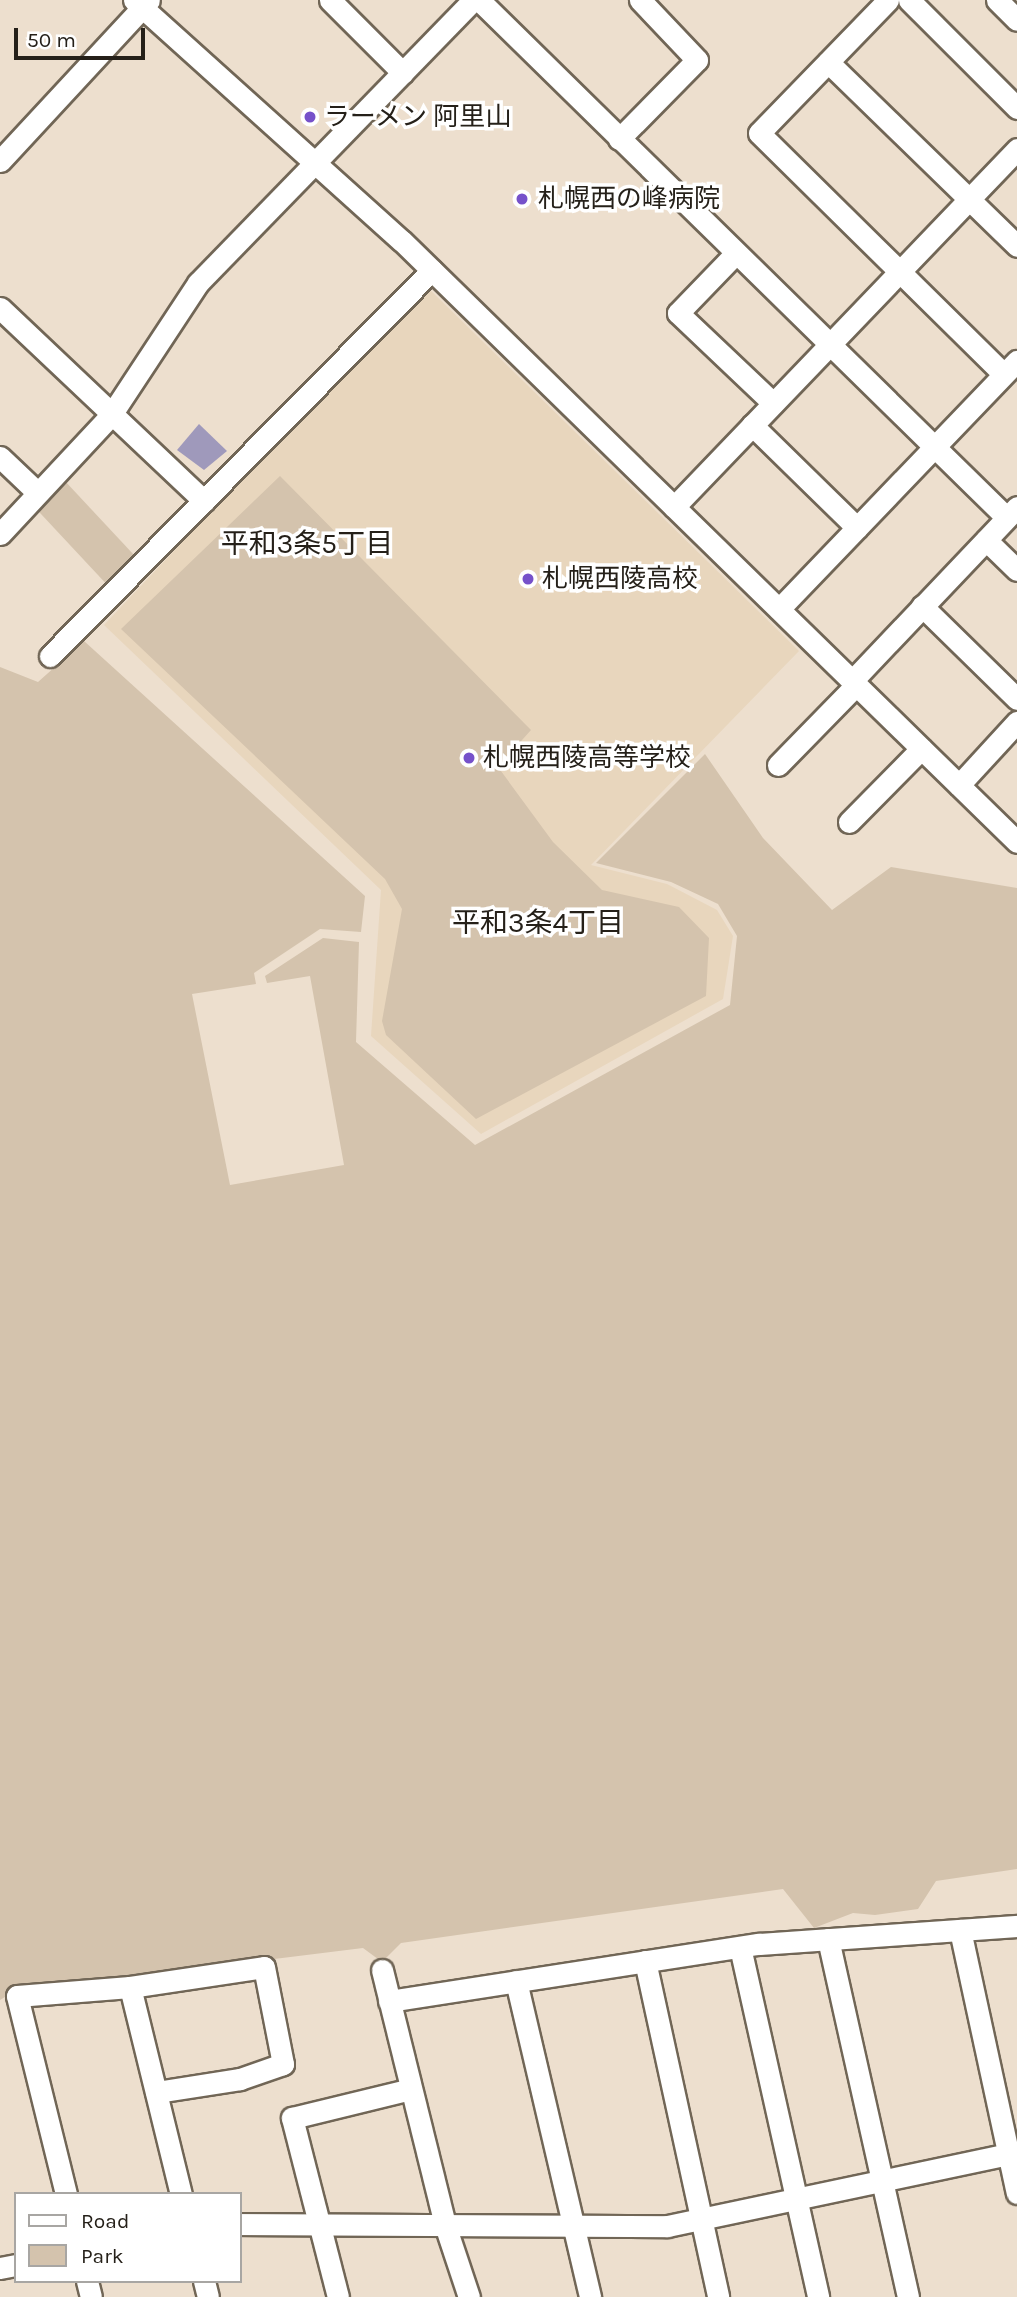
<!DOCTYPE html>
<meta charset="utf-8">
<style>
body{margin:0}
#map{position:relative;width:1017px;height:2297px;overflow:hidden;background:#eddfce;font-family:Karla,"Noto Sans JP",sans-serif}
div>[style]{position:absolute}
.built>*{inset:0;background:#e8d6bd}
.green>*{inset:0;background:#d4c3ad;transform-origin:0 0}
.water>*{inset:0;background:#9f99bb}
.roads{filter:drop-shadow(2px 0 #716656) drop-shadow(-2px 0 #716656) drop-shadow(0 2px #716656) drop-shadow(0 -2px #716656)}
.minor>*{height:21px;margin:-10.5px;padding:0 10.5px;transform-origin:10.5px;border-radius:10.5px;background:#fff}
.dots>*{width:19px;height:19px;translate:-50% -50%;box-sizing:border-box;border:4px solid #fff;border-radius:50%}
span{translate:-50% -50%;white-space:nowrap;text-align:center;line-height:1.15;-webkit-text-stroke:7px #fff;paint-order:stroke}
.poi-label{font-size:26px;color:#252019}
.left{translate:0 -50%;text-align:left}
.neighbourhood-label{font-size:28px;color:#252019}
.legend{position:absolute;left:14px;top:2192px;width:228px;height:91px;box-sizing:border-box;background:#fff;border:2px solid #a8a6a3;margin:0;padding:9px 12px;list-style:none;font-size:21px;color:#252019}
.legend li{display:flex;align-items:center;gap:14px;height:35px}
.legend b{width:35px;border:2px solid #a8a6a3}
.scale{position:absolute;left:14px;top:28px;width:131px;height:32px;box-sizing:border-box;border:4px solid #252019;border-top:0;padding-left:9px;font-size:21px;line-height:24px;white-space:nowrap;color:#252019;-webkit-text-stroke:5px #fff;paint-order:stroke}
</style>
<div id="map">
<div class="built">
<div style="clip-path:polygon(425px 285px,799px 651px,591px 865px,667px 884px,717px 910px,733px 936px,723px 999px,481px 1134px,371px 1036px,381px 890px,104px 625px)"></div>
</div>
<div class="green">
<div style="clip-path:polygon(280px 476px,531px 730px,498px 767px,553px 842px,602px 890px,679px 907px,709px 938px,706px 996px,476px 1119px,386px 1035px,382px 1021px,402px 909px,385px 879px,121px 629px)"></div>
<div style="left:64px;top:480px;width:103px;height:40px;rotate:47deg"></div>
<div style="clip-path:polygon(84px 641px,365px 896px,361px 932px,320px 929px,254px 973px,256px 984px,192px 994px,230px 1185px,344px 1165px,310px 976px,267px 983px,265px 976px,323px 938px,359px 942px,356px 1042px,475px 1145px,730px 1005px,737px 936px,718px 904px,671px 882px,596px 863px,705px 754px,763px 838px,832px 910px,891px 867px,1017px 888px,1017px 1869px,936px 1881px,918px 1909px,875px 1915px,853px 1913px,814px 1928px,783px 1889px,401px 1943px,382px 1962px,363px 1948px,15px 1991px,0 2000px,0 667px,38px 682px)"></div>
</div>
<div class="water">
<div style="clip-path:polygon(199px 424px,227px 451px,204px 470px,177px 450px)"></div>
</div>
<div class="roads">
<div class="minor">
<div style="left:134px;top:0;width:360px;rotate:42deg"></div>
<div style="left:402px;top:241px;width:860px;rotate:44.34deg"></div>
<div style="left:330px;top:0;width:103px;rotate:45deg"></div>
<div style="left:479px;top:0;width:738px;rotate:44.45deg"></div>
<div style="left:888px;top:0;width:185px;rotate:134.1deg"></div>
<div style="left:759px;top:133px;width:343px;rotate:44.6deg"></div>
<div style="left:909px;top:0;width:153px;rotate:45deg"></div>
<div style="left:997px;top:0;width:28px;rotate:45deg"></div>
<div style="left:828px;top:62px;width:264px;rotate:44.2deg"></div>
<div style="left:619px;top:139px;width:111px;rotate:-45.4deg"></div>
<div style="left:697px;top:60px;width:83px;rotate:-133.5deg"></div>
<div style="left:0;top:161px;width:219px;rotate:-47.2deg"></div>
<div style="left:735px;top:254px;width:82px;rotate:134deg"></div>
<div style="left:678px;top:313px;width:131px;rotate:43.5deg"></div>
<div style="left:0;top:308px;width:281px;rotate:43.4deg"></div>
<div style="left:752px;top:425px;width:147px;rotate:44.4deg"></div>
<div style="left:0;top:457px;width:52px;rotate:43.5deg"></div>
<div style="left:674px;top:507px;width:496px;rotate:-46.2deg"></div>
<div style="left:0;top:534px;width:163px;rotate:-47deg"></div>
<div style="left:111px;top:415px;width:158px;rotate:-56.6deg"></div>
<div style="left:198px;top:283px;width:395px;rotate:-45.8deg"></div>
<div style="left:986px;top:540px;width:43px;rotate:44.1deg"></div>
<div style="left:922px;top:606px;width:133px;rotate:44.4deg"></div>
<div style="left:779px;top:609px;width:344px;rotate:-46.2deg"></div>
<div style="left:50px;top:656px;width:543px;rotate:-45.3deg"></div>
<div style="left:852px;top:681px;width:240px;rotate:-46.5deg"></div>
<div style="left:778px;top:765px;width:112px;rotate:-45.7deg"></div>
<div style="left:959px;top:785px;width:86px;rotate:-47.4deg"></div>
<div style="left:849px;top:822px;width:103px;rotate:-45.4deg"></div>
<div style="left:960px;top:1930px;width:269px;rotate:77.8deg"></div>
<div style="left:828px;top:1939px;width:367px;rotate:77.4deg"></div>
<div style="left:740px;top:1947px;width:359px;rotate:77.4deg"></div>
<div style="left:645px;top:1961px;width:344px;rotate:77.7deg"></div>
<div style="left:382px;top:1970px;width:263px;rotate:76.1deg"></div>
<div style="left:445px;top:2225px;width:76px;rotate:71.6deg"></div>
<div style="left:516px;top:1981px;width:325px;rotate:76.8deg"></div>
<div style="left:130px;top:1987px;width:213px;rotate:76.2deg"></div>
<div style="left:389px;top:2001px;width:374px;rotate:-8.8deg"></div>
<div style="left:759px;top:1944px;width:259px;rotate:-4deg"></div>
<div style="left:66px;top:2194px;width:204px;rotate:-103.9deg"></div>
<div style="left:17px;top:1996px;width:113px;rotate:-4.6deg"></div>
<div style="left:130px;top:1987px;width:135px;rotate:-8.5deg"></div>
<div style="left:264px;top:1967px;width:99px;rotate:78.9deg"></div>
<div style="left:283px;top:2064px;width:46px;rotate:160.8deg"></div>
<div style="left:240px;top:2079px;width:85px;rotate:171.2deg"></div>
<div style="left:240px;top:2224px;width:427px;rotate:0.3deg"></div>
<div style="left:667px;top:2226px;width:358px;rotate:-11.9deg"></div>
<div style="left:0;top:2268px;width:16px;rotate:-11deg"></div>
<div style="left:87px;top:2281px;width:16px;rotate:76deg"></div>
<div style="left:204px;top:2281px;width:16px;rotate:76deg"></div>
<div style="left:338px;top:2297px;width:185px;rotate:-104.4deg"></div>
<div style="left:292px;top:2118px;width:122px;rotate:-13.7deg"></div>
</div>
</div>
<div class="dots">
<div style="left:310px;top:117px;background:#7651ca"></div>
<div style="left:522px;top:199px;background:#7651ca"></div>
<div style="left:528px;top:579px;background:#7651ca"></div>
<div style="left:469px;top:758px;background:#7651ca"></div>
</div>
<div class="poi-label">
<span class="left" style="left:324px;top:117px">ラーメン 阿里山</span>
<span class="left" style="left:538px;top:199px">札幌西の峰病院</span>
<span class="left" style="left:542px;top:579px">札幌西陵高校</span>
<span class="left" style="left:483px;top:758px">札幌西陵高等学校</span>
</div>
<div class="neighbourhood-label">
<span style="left:307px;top:544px">平和3条5丁目</span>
<span style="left:538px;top:923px">平和3条4丁目</span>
</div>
<ul class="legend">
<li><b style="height:9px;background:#fff"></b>Road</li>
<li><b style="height:19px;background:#d4c3ad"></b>Park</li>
</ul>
<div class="scale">50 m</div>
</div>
